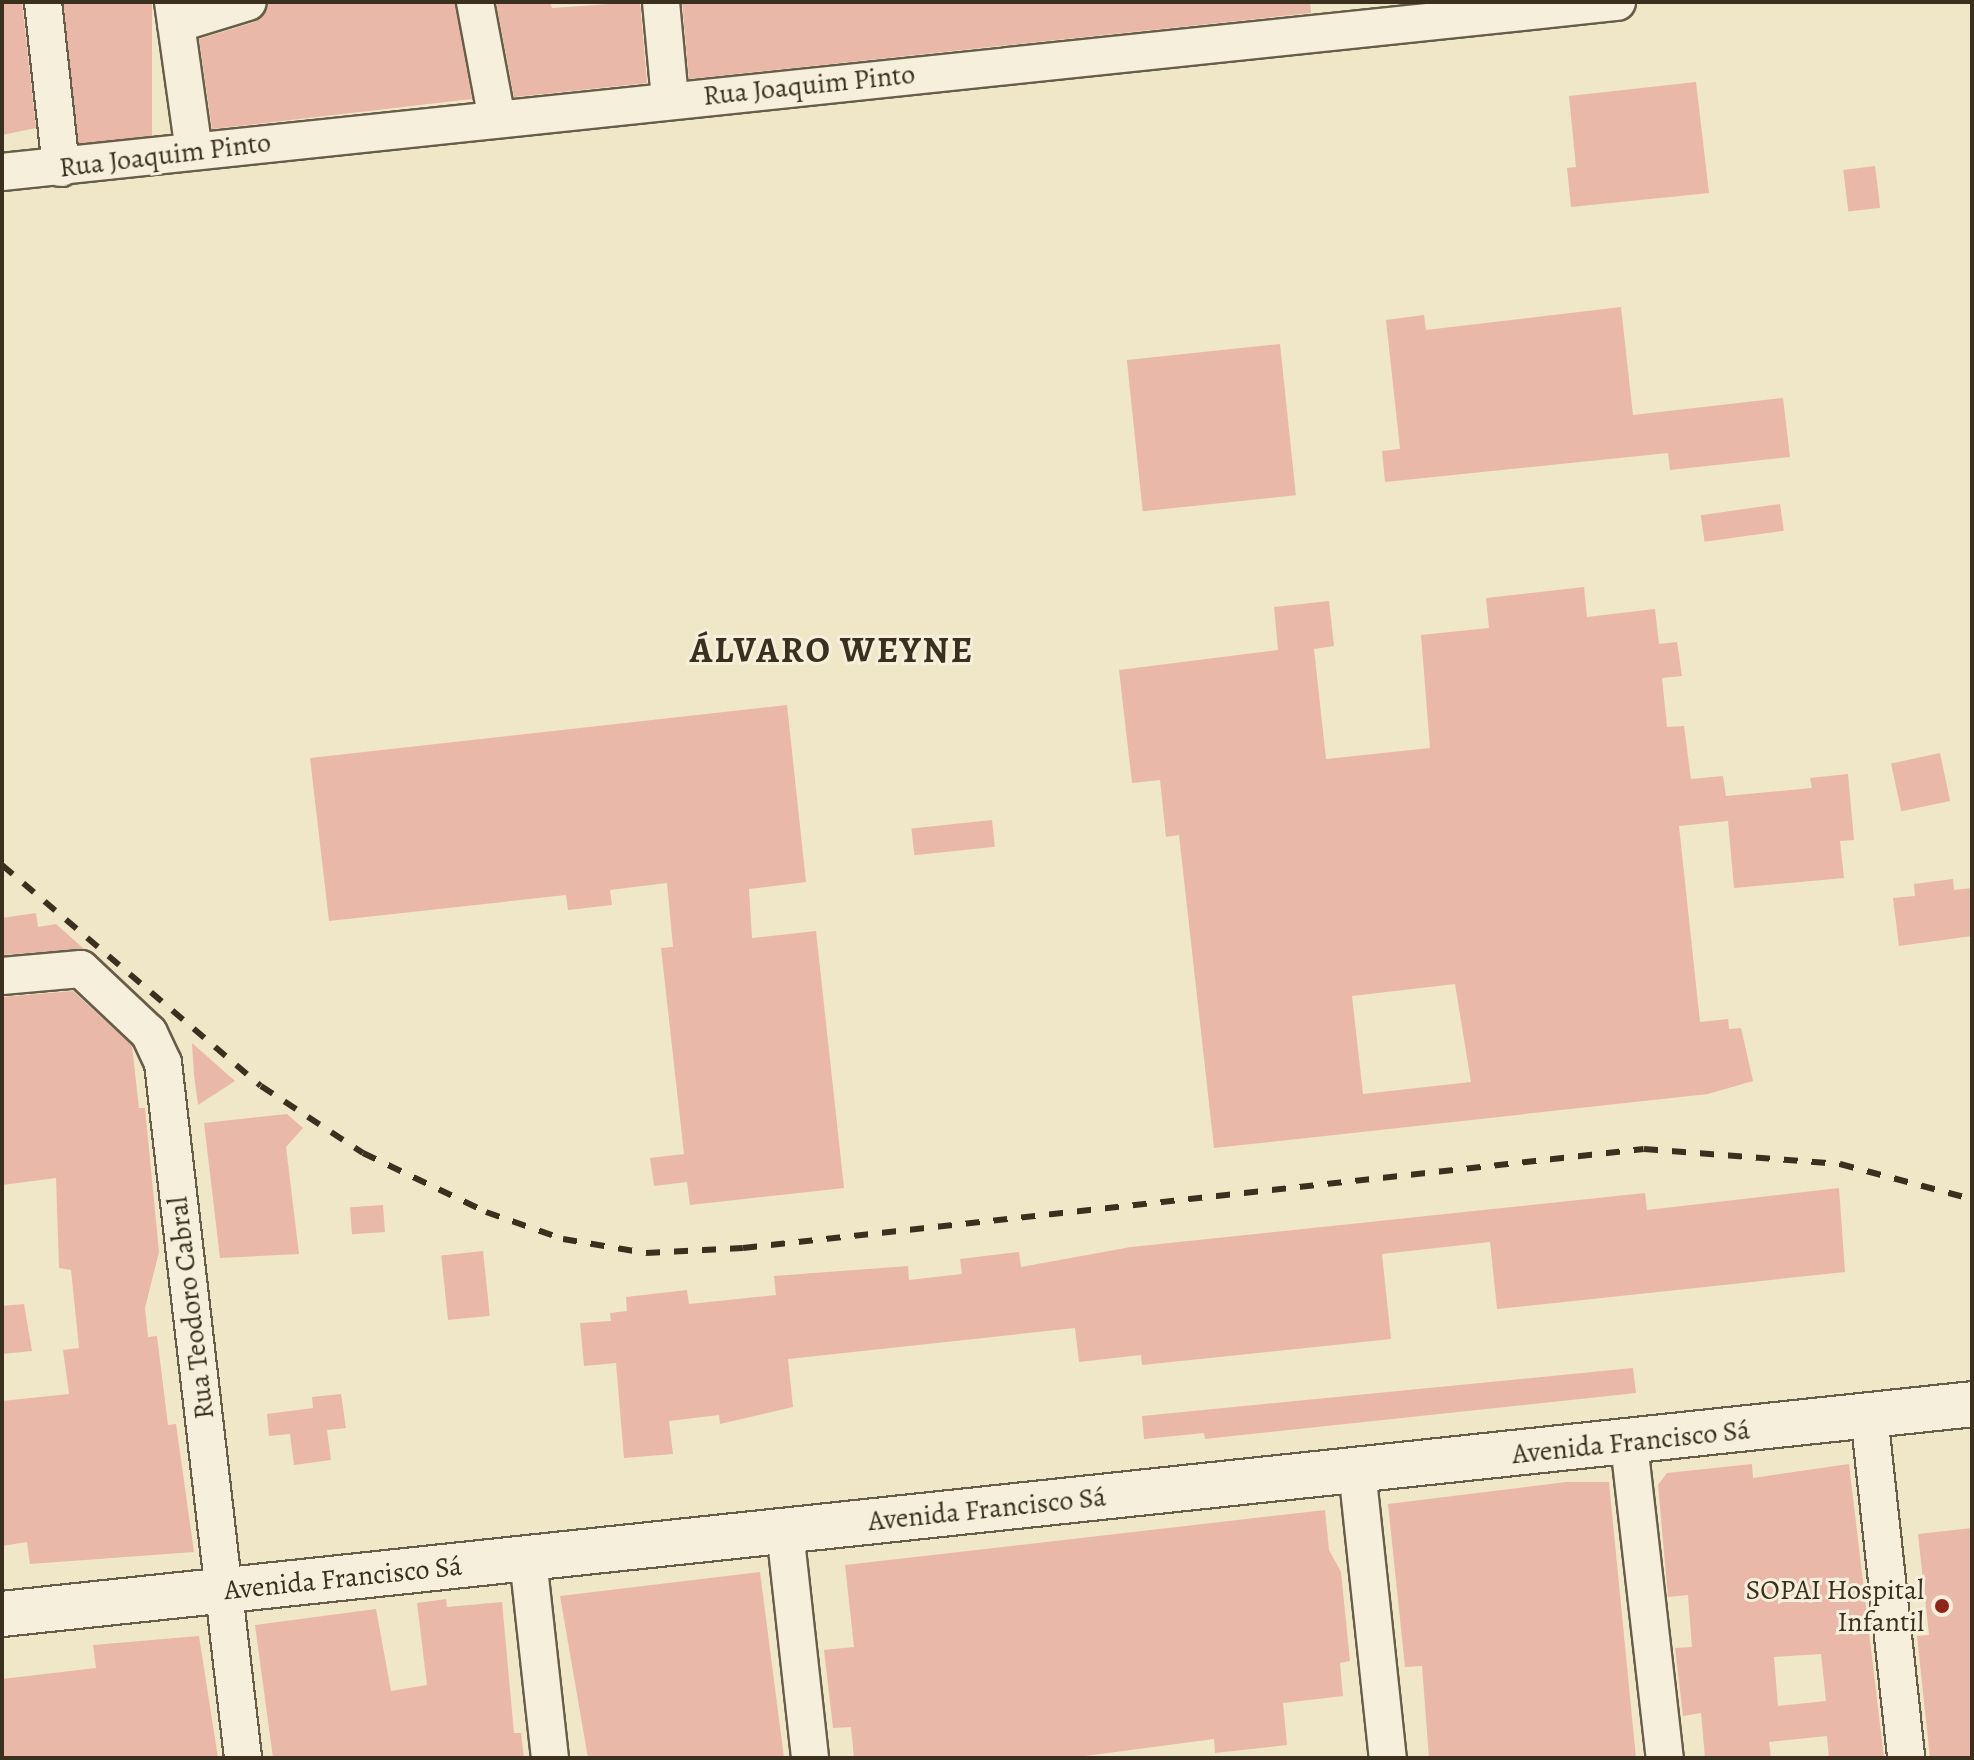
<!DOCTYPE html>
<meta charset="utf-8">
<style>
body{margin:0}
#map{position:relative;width:1974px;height:1760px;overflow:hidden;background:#f0e6c8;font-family:Alegreya,serif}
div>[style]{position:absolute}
.building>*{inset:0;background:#eab8a8;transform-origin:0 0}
.roads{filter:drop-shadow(2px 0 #685d48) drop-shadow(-2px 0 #685d48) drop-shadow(0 2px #685d48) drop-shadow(0 -2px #685d48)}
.street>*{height:36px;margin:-18px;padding:0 18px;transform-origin:18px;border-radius:18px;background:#f5efdb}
.secondary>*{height:44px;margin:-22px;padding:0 22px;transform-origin:22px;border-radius:22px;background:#f5efdb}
.rail>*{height:6px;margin-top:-3px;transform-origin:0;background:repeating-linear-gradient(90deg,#3b2f1e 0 14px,transparent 0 28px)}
.dots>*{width:22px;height:22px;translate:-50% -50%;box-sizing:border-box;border:4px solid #f5efdb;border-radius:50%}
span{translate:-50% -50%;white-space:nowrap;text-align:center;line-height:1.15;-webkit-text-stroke:6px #f5efdb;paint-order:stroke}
.street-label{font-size:28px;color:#3b2f1e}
.poi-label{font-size:28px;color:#3b2f1e}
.right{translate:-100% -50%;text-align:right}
.district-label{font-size:36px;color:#3b2f1e;font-weight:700;letter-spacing:2px}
.frame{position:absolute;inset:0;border:4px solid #3b2f1e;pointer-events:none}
</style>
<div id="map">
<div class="building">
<div style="clip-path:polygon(2px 2px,22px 2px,36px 128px,2px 135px)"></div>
<div style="left:64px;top:2px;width:88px;height:142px"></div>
<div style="clip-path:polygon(268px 2px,455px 2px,472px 99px,212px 129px,199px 39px,255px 22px)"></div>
<div style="clip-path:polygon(496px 2px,550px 2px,552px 8px,640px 2px,647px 83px,514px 97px)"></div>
<div style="clip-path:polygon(682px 2px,1310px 2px,1311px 13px,689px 79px)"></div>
<div style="clip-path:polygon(1696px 82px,1709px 193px,1571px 207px,1567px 168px,1576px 167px,1569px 96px)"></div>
<div style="left:1875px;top:166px;width:42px;height:32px;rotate:83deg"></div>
<div style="clip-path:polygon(1621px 307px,1633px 415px,1783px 398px,1790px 457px,1670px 470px,1668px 453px,1385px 482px,1382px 451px,1400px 449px,1386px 320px,1424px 315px,1426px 330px)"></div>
<div style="left:1280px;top:344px;width:152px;height:154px;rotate:84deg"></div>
<div style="left:1780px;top:504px;width:27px;height:80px;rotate:82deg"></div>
<div style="clip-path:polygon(evenodd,1584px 587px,1587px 617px,1655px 609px,1659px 644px,1677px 642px,1682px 676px,1662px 678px,1667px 727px,1684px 726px,1691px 779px,1723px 776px,1726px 796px,1812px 788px,1810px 778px,1848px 774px,1854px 840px,1840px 841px,1844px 878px,1734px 888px,1728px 821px,1679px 826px,1700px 1022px,1728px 1019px,1729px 1029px,1741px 1028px,1753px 1081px,1708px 1094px,1214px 1148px,1179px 835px,1166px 837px,1160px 780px,1132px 783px,1119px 670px,1278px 650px,1274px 607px,1329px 601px,1334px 646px,1314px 649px,1326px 759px,1430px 748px,1421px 635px,1489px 628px,1486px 598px,1584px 587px,1455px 984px,1471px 1082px,1363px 1094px,1352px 996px,1455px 984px)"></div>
<div style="clip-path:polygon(787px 705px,806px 882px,749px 889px,752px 938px,816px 931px,844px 1188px,690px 1205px,687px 1182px,654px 1186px,650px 1158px,684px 1154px,661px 948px,673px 947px,667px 883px,610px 890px,612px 905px,568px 910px,566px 895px,329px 921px,310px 758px)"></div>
<div style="left:1940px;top:753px;width:49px;height:50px;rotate:78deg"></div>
<div style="left:992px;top:820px;width:27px;height:81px;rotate:84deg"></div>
<div style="clip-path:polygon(1953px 879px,1954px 890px,1972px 888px,1972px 936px,1899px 946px,1893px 898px,1915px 896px,1914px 884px)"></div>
<div style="clip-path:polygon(36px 913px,38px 927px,56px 924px,84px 949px,2px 955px,2px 918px)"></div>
<div style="clip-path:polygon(73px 991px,132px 1046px,139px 1108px,145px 1108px,159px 1252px,145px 1308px,148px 1337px,157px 1336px,168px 1425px,176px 1424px,194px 1552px,30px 1564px,27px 1542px,2px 1546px,2px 1401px,69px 1394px,63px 1350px,79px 1348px,71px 1270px,59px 1268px,56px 1178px,2px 1185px,2px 997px)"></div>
<div style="clip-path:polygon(192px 1043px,235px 1081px,198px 1105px,194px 1074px)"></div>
<div style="clip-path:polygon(287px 1114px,303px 1128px,286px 1147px,299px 1254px,220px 1258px,204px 1123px)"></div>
<div style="clip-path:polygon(1839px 1188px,1845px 1272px,1497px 1309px,1490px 1242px,1382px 1254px,1391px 1339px,1142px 1365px,1141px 1355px,1079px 1362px,1075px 1328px,788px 1359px,793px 1407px,720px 1424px,719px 1415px,669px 1421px,673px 1454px,624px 1458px,616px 1363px,584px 1366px,580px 1323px,611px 1321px,610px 1313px,627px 1311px,626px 1297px,687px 1290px,689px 1304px,776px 1295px,774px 1276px,908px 1266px,909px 1280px,962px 1274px,960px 1259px,1019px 1252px,1021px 1267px,1131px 1247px,1645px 1193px,1647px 1210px)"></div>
<div style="left:383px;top:1205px;width:27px;height:33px;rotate:86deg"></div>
<div style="left:483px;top:1251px;width:65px;height:42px;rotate:84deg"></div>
<div style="clip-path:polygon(24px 1304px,32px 1351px,2px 1354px,2px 1306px)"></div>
<div style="clip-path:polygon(1633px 1368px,1636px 1393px,1205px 1439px,1204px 1433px,1144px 1439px,1142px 1416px)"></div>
<div style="clip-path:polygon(341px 1394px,346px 1428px,327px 1430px,331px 1460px,294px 1465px,290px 1434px,269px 1436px,267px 1414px,313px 1408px,312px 1397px)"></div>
<div style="clip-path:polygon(evenodd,1752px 1464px,1753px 1478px,1849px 1464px,1884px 1758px,1829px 1758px,1827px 1736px,1769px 1742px,1771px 1758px,1705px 1758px,1701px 1713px,1683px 1716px,1675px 1648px,1692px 1647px,1688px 1595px,1668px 1597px,1658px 1485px,1667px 1473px,1752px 1464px,1821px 1654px,1826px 1701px,1778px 1706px,1774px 1657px,1821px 1654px)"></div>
<div style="clip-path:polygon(1566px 1482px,1609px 1482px,1636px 1758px,1429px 1758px,1422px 1666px,1405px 1667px,1388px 1504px)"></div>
<div style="clip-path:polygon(1325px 1510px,1329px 1550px,1341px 1572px,1350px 1661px,1340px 1663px,1343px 1696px,1283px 1703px,1287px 1745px,1215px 1753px,1214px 1739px,1070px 1758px,854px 1758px,851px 1727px,833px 1728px,824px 1650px,854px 1647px,845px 1565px)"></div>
<div style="clip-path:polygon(1972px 1528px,1972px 1758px,1930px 1758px,1917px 1636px,1929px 1635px,1918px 1534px)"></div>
<div style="clip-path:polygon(760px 1572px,784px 1758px,588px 1758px,560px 1596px)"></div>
<div style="clip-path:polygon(446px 1599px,447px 1607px,502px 1602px,514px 1733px,521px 1733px,524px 1758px,273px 1758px,255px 1625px,376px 1609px,391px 1691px,427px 1685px,417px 1603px)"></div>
<div style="clip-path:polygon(199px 1636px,218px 1758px,2px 1758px,2px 1679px,96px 1668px,93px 1645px)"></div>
</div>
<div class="roads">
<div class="street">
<div style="left:43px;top:2px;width:167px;rotate:83.8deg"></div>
<div style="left:173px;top:2px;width:150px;rotate:82deg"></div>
<div style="left:475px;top:2px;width:119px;rotate:79.4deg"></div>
<div style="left:661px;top:2px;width:97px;rotate:84.7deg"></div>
<div style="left:176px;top:24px;width:75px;rotate:-17deg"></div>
<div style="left:2px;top:172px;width:1624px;rotate:-6.01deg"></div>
<div style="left:2px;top:976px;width:79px;rotate:-5.1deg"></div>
<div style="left:81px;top:969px;width:93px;rotate:43.3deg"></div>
<div style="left:149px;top:1033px;width:33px;rotate:65deg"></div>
<div style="left:163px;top:1063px;width:700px;rotate:83.43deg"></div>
<div style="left:1869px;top:1415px;width:345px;rotate:83.8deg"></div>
<div style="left:1629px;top:1444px;width:316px;rotate:83.5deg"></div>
<div style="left:1357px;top:1470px;width:290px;rotate:83.9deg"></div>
<div style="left:785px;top:1531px;width:228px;rotate:83.7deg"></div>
<div style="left:528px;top:1559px;width:200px;rotate:83.7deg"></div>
</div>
<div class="secondary">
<div style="left:2px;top:1614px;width:1981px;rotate:-6.08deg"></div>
</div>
</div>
<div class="rail">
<div style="left:2px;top:865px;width:340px;rotate:40.5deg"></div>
<div style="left:261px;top:1086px;width:122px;rotate:33.3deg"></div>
<div style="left:363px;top:1153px;width:136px;rotate:25.6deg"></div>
<div style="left:486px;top:1212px;width:82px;rotate:19.3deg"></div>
<div style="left:563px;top:1239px;width:84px;rotate:9.6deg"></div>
<div style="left:646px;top:1253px;width:97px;rotate:-3deg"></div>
<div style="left:743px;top:1248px;width:906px;rotate:-6.27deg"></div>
<div style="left:1644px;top:1149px;width:197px;rotate:4.4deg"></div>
<div style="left:1840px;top:1164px;width:137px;rotate:14.9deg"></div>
</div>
<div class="dots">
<div style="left:1942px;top:1606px;background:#8f2418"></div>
</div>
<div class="street-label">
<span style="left:809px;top:85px;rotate:-6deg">Rua Joaquim Pinto</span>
<span style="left:165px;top:155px;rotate:-7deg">Rua Joaquim Pinto</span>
<span style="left:191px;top:1308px;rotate:-97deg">Rua Teodoro Cabral</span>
<span style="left:1631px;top:1442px;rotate:-6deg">Avenida Francisco Sá</span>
<span style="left:987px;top:1509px;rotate:-6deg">Avenida Francisco Sá</span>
<span style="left:343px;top:1578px;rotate:-6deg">Avenida Francisco Sá</span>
</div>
<div class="poi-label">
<span class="right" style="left:1924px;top:1606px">SOPAI Hospital<br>Infantil</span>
</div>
<div class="district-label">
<span style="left:832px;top:650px">ÁLVARO WEYNE</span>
</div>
<div class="frame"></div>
</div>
